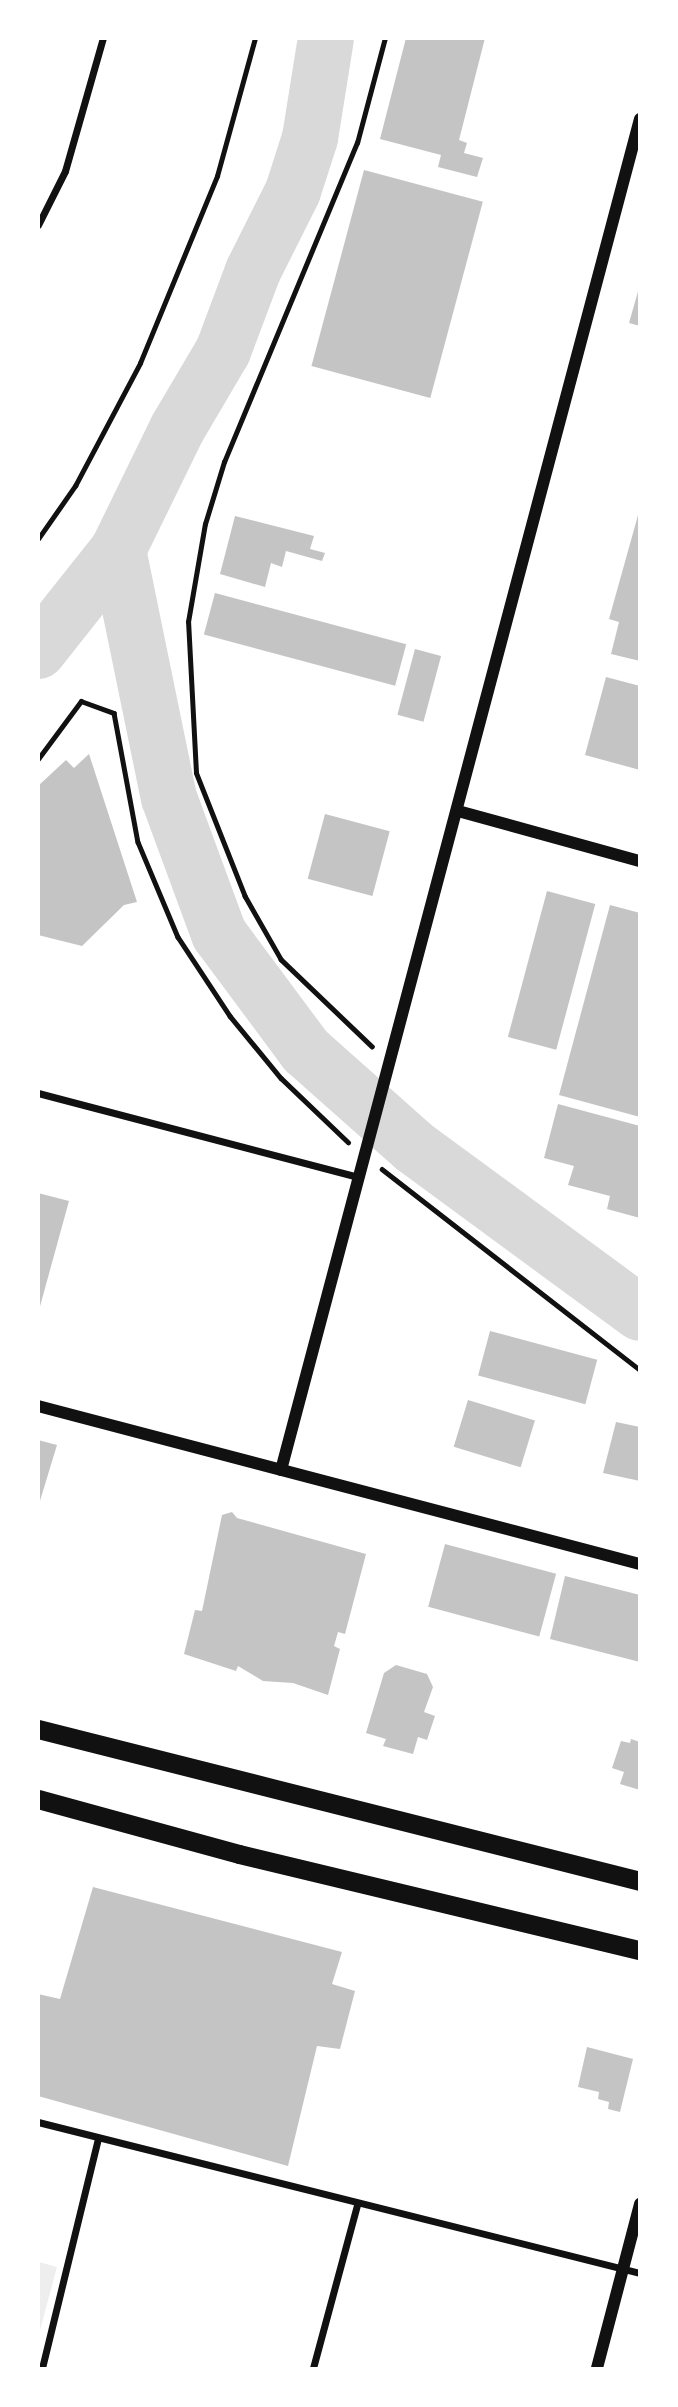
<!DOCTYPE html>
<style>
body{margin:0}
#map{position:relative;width:678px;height:2407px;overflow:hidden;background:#fff;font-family:Helvetica,sans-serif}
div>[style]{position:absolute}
.green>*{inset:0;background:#eee}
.river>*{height:56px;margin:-28px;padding:0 28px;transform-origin:28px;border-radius:28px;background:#d9d9d9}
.building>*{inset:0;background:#c4c4c4;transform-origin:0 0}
.path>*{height:4.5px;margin:-2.25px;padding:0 2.25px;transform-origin:2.25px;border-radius:2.25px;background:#111}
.minor>*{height:7px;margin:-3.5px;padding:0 3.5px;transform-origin:3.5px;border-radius:3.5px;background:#111}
.tertiary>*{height:12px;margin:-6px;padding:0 6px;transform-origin:6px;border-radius:6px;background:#111}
.trunk>*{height:19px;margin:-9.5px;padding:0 9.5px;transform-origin:9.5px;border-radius:9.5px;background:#111}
span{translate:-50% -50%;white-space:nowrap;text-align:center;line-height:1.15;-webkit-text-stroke:6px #fff;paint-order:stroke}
.frame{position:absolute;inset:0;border:40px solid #fff;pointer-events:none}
</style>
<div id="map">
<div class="green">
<div style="clip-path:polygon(39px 2262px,57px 2267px,39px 2334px,38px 2262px)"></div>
</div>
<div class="river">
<div style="left:118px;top:550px;width:253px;rotate:78.4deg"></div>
<div style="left:169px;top:798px;width:145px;rotate:69.8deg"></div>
<div style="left:219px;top:934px;width:146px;rotate:53.4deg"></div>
<div style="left:306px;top:1051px;width:144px;rotate:41.6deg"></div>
<div style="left:414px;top:1147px;width:280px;rotate:36.3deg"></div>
<div style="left:38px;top:651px;width:129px;rotate:-51.6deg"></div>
<div style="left:118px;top:550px;width:135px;rotate:-64deg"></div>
<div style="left:177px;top:429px;width:91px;rotate:-59.5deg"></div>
<div style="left:223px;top:351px;width:85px;rotate:-69.4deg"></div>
<div style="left:253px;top:271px;width:89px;rotate:-63.4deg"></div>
<div style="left:293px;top:191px;width:56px;rotate:-72.2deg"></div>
<div style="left:310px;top:138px;width:101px;rotate:-80.9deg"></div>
</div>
<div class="building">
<div style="clip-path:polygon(406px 38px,485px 38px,459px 140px,467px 143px,464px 153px,483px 158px,477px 177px,438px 167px,441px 155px,380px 139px)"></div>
<div style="left:364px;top:170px;width:123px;height:203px;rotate:15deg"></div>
<div style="clip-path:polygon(639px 288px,640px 288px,640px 326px,629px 323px)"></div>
<div style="clip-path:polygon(640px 508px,640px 661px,611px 654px,619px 622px,609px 619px)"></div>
<div style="clip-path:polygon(235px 516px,314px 536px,310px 549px,325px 553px,322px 561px,286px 551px,282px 567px,271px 563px,265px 587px,220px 574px)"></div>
<div style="left:215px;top:593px;width:198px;height:43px;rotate:15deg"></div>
<div style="left:415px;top:649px;width:27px;height:68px;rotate:15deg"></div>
<div style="clip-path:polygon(606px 677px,640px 686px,640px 770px,585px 755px)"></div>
<div style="clip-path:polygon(89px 754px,137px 902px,124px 905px,82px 946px,38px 935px,38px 786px,66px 760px,74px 768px)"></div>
<div style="left:325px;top:814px;width:67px;height:67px;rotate:15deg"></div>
<div style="left:547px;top:891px;width:50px;height:151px;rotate:15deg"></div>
<div style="clip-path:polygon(610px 905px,640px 913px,640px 1117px,559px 1095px)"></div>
<div style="clip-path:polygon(558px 1104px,640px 1126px,640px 1218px,607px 1209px,610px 1196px,568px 1185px,574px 1166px,544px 1158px)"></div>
<div style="clip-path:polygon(38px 1193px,69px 1201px,39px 1310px,38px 1310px)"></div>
<div style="left:490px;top:1331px;width:111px;height:46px;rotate:15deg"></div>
<div style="left:468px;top:1400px;width:70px;height:49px;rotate:17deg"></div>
<div style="clip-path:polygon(616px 1422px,640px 1427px,640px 1481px,603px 1473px)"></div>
<div style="clip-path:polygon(38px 1440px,57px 1445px,39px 1504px,38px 1504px)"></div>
<div style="clip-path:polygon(232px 1512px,237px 1518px,366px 1554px,345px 1634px,338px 1632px,334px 1646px,340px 1649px,328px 1695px,293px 1683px,263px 1681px,238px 1666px,236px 1671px,184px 1654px,195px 1610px,202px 1611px,222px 1515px)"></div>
<div style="left:445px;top:1544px;width:115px;height:65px;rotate:15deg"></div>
<div style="clip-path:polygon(565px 1576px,640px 1595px,640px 1662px,550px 1639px)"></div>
<div style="clip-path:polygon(396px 1665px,427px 1674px,433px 1687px,424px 1712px,435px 1716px,427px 1740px,418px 1737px,413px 1754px,383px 1746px,386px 1739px,366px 1733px,384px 1673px)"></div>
<div style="clip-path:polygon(631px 1739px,640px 1742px,640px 1790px,620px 1784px,624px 1772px,612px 1768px,621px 1741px,630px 1743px)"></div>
<div style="clip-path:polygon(93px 1887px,342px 1952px,332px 1984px,355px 1991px,340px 2049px,317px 2046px,288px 2166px,38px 2096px,38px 1994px,60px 1999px)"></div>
<div style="clip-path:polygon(587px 2047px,633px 2059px,620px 2112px,608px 2109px,609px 2102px,598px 2099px,599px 2092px,578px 2087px)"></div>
</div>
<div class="path">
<div style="left:38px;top:539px;width:65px;rotate:-55.1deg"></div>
<div style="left:75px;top:486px;width:139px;rotate:-62.1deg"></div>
<div style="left:140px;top:363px;width:202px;rotate:-67.6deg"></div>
<div style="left:217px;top:176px;width:143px;rotate:-74.6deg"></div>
<div style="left:38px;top:759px;width:72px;rotate:-53.4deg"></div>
<div style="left:81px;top:701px;width:35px;rotate:20deg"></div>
<div style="left:114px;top:713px;width:131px;rotate:79.5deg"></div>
<div style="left:138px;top:842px;width:103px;rotate:67.2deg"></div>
<div style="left:178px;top:937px;width:95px;rotate:56.6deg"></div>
<div style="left:230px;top:1016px;width:80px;rotate:50.6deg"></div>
<div style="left:281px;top:1078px;width:93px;rotate:43.7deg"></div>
<div style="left:372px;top:1047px;width:126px;rotate:-136.3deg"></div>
<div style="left:281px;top:960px;width:73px;rotate:-119.7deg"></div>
<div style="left:245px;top:897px;width:133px;rotate:-111.6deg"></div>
<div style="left:196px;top:773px;width:151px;rotate:-93deg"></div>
<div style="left:188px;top:622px;width:99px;rotate:-80.2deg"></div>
<div style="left:205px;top:524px;width:65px;rotate:-73deg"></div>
<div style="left:224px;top:462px;width:346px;rotate:-67.4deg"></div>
<div style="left:357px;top:143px;width:109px;rotate:-75.1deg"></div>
<div style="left:382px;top:1169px;width:327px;rotate:37.9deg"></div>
</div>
<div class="minor">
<div style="left:38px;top:225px;width:60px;rotate:-63.4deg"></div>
<div style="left:65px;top:171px;width:138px;rotate:-74.1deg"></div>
<div style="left:38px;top:1093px;width:332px;rotate:14.7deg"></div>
<div style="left:38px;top:2122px;width:621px;rotate:14.08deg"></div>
<div style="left:42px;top:2368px;width:236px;rotate:-76.3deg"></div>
<div style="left:313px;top:2368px;width:169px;rotate:-74.9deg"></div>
</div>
<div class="tertiary">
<div style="left:458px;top:811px;width:189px;rotate:15.4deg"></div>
<div style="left:38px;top:1406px;width:622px;rotate:14.71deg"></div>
<div style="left:281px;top:1470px;width:1398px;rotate:-75.12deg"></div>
<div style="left:597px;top:2368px;width:170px;rotate:-75.3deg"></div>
</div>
<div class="trunk">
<div style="left:38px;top:1729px;width:621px;rotate:14.17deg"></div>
<div style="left:38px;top:1799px;width:208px;rotate:15.3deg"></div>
<div style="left:239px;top:1854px;width:412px;rotate:13.5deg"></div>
</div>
<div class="frame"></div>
</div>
